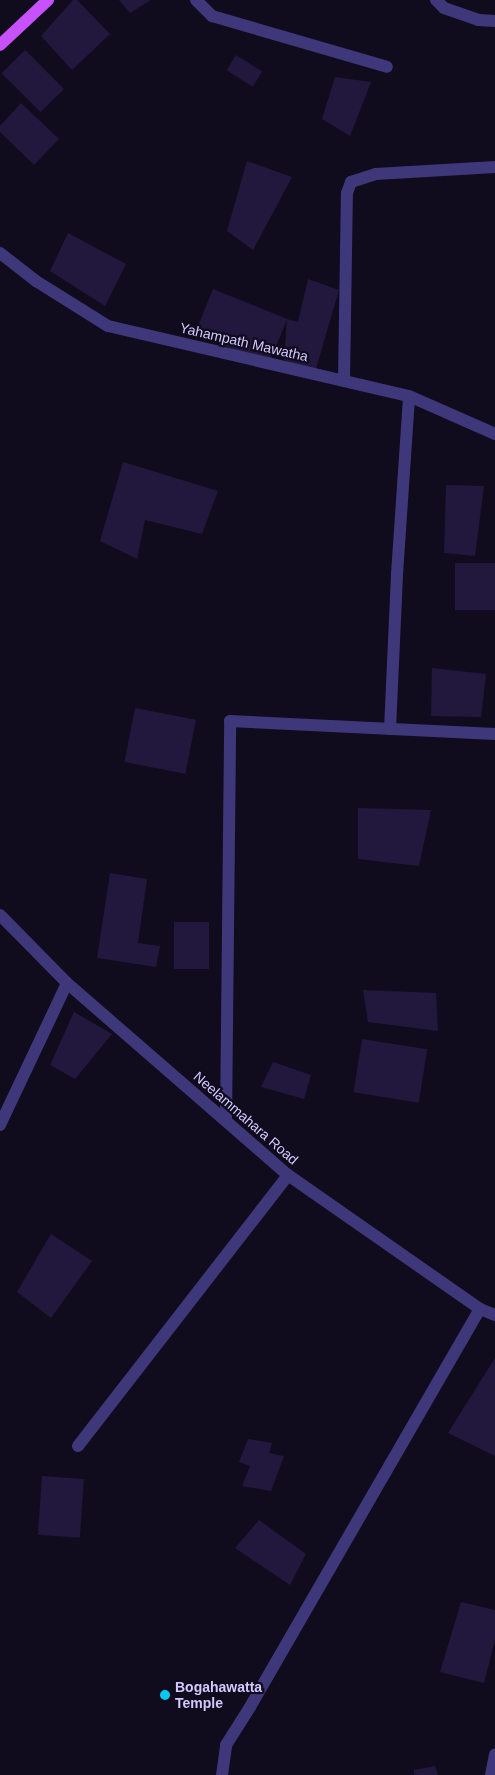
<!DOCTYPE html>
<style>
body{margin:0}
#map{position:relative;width:495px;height:1775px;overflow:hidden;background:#100c1d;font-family:Arial,sans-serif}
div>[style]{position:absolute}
.building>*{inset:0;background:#22183d;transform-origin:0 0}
.minor>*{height:12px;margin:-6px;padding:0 6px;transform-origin:6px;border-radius:6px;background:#3e387b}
.major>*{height:12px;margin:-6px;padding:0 6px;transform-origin:6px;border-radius:6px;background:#c752fb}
.dots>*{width:14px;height:14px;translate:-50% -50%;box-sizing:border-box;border:2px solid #100c1d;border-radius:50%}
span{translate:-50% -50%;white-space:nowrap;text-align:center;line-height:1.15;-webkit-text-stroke:4.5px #100c1d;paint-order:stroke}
.street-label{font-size:14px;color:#d2c9fe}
.poi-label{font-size:14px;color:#d2c9fe;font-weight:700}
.left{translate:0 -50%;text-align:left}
</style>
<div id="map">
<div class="building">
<div style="clip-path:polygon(73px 0,77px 0,110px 34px,72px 70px,41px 36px)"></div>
<div style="clip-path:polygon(119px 0,151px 0,130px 13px)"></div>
<div style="left:25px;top:50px;width:55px;height:33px;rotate:45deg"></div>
<div style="left:236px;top:55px;width:31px;height:18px;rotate:32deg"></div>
<div style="clip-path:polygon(335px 77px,371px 82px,350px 136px,322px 119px)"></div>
<div style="clip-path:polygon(21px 103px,59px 139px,34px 165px,0 132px,0 126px)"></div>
<div style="clip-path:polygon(247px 161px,292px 177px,253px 250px,227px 231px)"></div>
<div style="clip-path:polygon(68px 233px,126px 264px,105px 306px,50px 271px)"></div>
<div style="clip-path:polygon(308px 279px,339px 290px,315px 372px,284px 360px,287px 319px,298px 322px)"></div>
<div style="left:213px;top:289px;width:80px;height:48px;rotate:22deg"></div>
<div style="clip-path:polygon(123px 462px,218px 491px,202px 534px,145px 520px,137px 559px,100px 541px)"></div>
<div style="clip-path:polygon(446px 485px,484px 486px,475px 556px,444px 553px)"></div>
<div style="left:495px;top:563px;width:47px;height:40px;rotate:90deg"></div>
<div style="clip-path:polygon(432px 668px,486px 674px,481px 717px,431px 716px)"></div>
<div style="left:135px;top:708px;width:62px;height:55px;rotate:11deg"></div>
<div style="clip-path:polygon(358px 808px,431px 810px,419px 866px,358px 859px)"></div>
<div style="clip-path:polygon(110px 873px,147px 879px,138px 943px,160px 946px,156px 967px,97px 958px)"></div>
<div style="left:174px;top:922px;width:35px;height:47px"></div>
<div style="clip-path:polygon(363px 990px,436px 993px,438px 1031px,368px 1022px)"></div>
<div style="clip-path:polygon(74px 1012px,112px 1034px,75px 1079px,50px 1065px)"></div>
<div style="left:362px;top:1039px;width:66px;height:54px;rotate:9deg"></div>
<div style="clip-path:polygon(273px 1062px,311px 1075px,304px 1099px,261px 1087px)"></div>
<div style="clip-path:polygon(51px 1234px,92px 1261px,51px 1318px,17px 1292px)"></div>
<div style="clip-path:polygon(495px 1358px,495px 1456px,448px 1433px)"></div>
<div style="clip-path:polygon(248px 1439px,272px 1443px,269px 1453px,284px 1456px,271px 1491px,242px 1486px,250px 1466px,239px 1462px)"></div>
<div style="left:42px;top:1476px;width:42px;height:59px;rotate:4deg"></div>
<div style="clip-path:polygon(259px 1520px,306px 1554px,290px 1585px,235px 1548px)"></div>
<div style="clip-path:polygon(461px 1602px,495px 1610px,495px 1639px,484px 1683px,440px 1672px)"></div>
<div style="clip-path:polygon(435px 1766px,438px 1775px,414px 1775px,414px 1770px)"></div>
</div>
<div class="minor">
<div style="left:196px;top:0;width:23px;rotate:45deg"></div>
<div style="left:212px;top:16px;width:182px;rotate:16.2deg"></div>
<div style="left:436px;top:0;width:11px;rotate:45deg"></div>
<div style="left:444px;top:8px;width:36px;rotate:19deg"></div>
<div style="left:478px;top:20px;width:17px;rotate:3deg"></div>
<div style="left:0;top:253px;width:46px;rotate:37.9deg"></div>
<div style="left:36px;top:281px;width:85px;rotate:32deg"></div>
<div style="left:108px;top:326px;width:309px;rotate:13.1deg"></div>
<div style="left:409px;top:396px;width:94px;rotate:23.8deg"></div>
<div style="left:344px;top:380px;width:187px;rotate:-89.1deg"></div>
<div style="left:347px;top:193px;width:12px;rotate:-70deg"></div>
<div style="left:351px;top:182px;width:26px;rotate:-18deg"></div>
<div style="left:376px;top:174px;width:119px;rotate:-3.4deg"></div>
<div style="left:390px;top:729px;width:155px;rotate:-87.4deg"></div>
<div style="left:397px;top:574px;width:178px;rotate:-86.1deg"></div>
<div style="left:0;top:915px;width:95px;rotate:45.4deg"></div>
<div style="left:67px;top:983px;width:293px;rotate:41deg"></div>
<div style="left:288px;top:1175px;width:234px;rotate:34.9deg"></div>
<div style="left:480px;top:1309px;width:16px;rotate:22deg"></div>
<div style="left:226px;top:1121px;width:400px;rotate:-89.4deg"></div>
<div style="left:230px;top:721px;width:265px;rotate:2.8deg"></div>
<div style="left:0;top:1125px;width:157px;rotate:-64.7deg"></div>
<div style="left:78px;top:1446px;width:343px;rotate:-52.2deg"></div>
<div style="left:222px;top:1775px;width:30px;rotate:-82deg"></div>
<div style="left:226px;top:1745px;width:45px;rotate:-57.7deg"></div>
<div style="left:250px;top:1707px;width:460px;rotate:-60deg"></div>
<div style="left:491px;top:1775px;width:21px;rotate:-79deg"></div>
</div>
<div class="major">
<div style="left:0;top:45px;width:66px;rotate:-43.2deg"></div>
</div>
<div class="dots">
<div style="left:165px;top:1695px;background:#05c8ee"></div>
</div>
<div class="street-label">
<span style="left:244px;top:342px;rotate:13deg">Yahampath Mawatha</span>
<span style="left:246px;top:1118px;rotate:41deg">Neelammahara Road</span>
</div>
<div class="poi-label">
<span class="left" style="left:175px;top:1695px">Bogahawatta<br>Temple</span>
</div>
</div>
